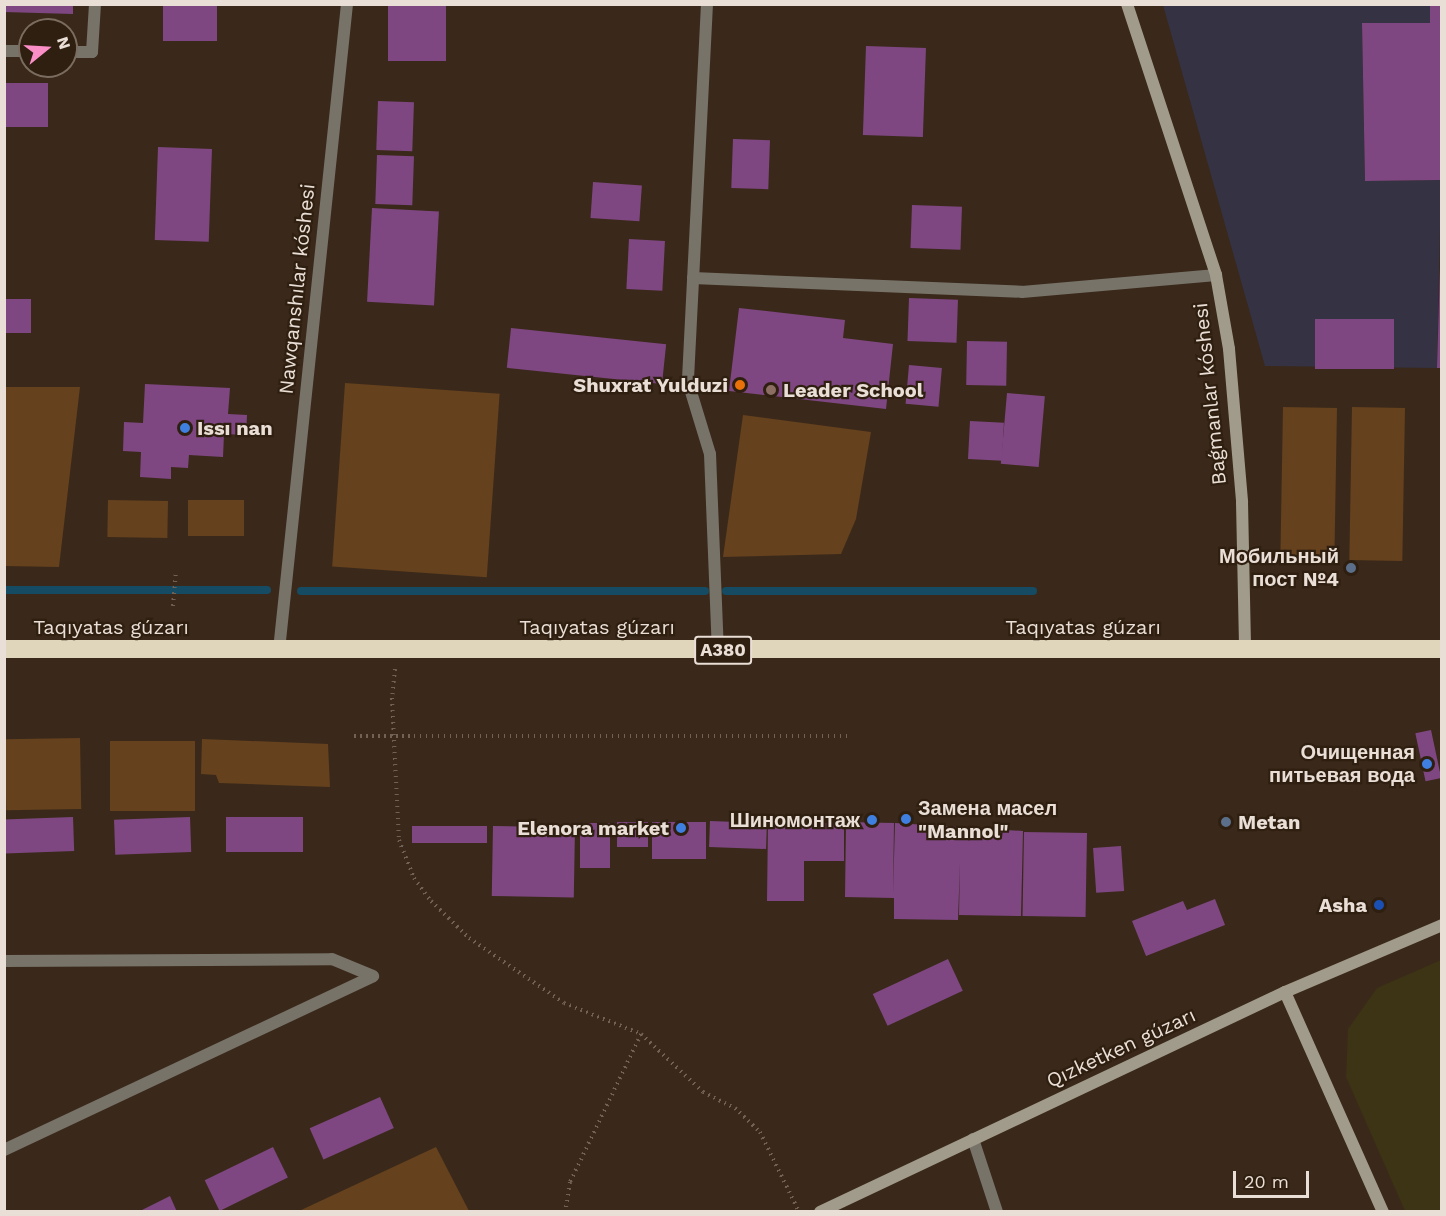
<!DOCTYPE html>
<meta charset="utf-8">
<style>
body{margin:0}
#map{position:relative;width:1446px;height:1216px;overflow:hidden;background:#3a291a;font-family:"Work Sans",sans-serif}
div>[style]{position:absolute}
.industrial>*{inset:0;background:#343243}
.green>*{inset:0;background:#65411e;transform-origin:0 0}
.sand>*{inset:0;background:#3c3414}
.stream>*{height:8px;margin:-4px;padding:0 4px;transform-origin:4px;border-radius:4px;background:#164c63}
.building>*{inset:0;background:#7e4782;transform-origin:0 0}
.path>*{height:4px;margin-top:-2px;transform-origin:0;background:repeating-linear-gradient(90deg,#716255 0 1.5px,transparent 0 6px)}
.lane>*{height:12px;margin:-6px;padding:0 6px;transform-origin:6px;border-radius:6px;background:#777369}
.street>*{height:12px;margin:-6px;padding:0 6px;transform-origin:6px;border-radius:6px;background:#777369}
.secondary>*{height:12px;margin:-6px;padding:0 6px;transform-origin:6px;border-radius:6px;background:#a19b8b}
.highway>*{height:18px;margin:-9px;padding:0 9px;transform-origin:9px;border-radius:9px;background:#dfd6bc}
.dots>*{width:16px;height:16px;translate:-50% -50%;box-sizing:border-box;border:3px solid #2f1f10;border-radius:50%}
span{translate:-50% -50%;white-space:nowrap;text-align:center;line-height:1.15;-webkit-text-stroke:4.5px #2f1f10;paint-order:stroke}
.shield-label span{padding:2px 4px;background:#2f1f10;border:2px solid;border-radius:4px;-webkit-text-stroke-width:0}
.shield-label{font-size:18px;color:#eadfd6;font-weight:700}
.street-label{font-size:20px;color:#eadfd6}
.poi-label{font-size:20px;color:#eadfd6;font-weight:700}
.right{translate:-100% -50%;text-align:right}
.left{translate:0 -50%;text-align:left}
.frame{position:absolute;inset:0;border:6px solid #eadfd6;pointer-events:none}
.north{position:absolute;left:18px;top:18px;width:60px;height:60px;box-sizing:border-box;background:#2f1f10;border:2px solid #7a6c5f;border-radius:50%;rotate:72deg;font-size:16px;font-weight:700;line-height:24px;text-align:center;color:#eadfd6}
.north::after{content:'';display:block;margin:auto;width:21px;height:27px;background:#fa8fc8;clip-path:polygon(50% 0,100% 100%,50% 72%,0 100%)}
.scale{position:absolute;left:1233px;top:1171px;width:76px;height:27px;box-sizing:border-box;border:3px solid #eadfd6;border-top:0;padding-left:8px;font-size:18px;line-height:21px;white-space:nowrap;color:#eadfd6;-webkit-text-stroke:4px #2f1f10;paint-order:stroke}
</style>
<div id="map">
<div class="industrial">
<div style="clip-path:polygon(1163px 5px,1430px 5px,1430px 23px,1362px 24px,1365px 181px,1441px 180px,1437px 368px,1265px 366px)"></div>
</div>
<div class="green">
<div style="left:345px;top:383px;width:155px;height:184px;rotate:4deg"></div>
<div style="clip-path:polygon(5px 387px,80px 387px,59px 567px,5px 566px)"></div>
<div style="left:1283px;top:407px;width:54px;height:152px;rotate:1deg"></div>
<div style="left:1352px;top:407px;width:53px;height:153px;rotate:1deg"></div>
<div style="clip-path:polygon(743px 415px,871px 432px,856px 519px,841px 554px,723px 557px)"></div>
<div style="left:108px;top:500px;width:60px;height:37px;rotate:1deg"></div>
<div style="left:188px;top:500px;width:56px;height:36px"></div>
<div style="left:80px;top:738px;width:71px;height:75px;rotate:89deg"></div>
<div style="clip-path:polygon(202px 739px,328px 744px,330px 787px,219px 783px,216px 775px,201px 774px)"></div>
<div style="left:110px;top:741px;width:85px;height:70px"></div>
<div style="clip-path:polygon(436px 1147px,469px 1211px,299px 1211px)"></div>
</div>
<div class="sand">
<div style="clip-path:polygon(1441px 960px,1441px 1211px,1405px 1211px,1346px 1077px,1348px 1029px,1377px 988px)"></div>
</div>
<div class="stream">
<div style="left:4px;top:590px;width:263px"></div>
<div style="left:301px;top:591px;width:404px"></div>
<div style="left:726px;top:591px;width:307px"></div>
</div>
<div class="building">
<div style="clip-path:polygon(4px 4px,73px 4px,73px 14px,4px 12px)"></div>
<div style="left:163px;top:4px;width:54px;height:37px"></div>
<div style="left:388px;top:4px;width:58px;height:57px"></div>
<div style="clip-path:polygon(1430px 4px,1442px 4px,1442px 180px,1365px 181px,1362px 23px,1430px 23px)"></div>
<div style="left:866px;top:46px;width:60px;height:89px;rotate:2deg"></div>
<div style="left:4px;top:83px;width:44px;height:44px"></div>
<div style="left:378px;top:101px;width:36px;height:49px;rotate:2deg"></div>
<div style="left:733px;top:139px;width:37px;height:49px;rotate:2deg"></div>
<div style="left:158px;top:147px;width:54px;height:93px;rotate:2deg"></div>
<div style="left:377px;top:155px;width:37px;height:49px;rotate:2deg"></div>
<div style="left:593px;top:182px;width:49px;height:36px;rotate:4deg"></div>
<div style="left:912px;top:205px;width:50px;height:43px;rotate:2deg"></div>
<div style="left:372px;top:208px;width:67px;height:94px;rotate:3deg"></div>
<div style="left:629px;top:239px;width:36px;height:50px;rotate:3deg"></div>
<div style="clip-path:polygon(1440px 267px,1442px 267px,1442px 368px,1437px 368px)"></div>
<div style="left:909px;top:298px;width:49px;height:43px;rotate:2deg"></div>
<div style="left:4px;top:299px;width:27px;height:34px"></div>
<div style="clip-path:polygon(739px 308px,845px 320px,843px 338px,893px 344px,886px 409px,729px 391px)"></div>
<div style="left:1315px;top:319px;width:79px;height:50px"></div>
<div style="left:511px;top:328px;width:156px;height:40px;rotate:6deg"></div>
<div style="left:967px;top:341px;width:40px;height:44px;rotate:1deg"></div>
<div style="left:909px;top:365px;width:33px;height:39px;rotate:5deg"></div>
<div style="clip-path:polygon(145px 384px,230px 388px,228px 414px,247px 415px,246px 435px,224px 434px,223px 457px,189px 455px,188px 468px,171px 467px,171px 479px,140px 477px,141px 452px,123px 451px,124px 422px,143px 423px)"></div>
<div style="left:1007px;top:393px;width:38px;height:71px;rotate:5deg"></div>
<div style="left:970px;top:421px;width:34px;height:38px;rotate:3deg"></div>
<div style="left:1431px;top:730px;width:49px;height:16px;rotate:78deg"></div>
<div style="left:73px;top:817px;width:34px;height:69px;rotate:88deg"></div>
<div style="left:190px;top:817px;width:35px;height:76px;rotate:88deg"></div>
<div style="left:226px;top:817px;width:77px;height:35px"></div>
<div style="left:710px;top:821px;width:57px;height:26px;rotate:2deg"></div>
<div style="left:617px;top:822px;width:31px;height:25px"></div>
<div style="left:652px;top:822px;width:54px;height:37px"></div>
<div style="clip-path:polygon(846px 822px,894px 823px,893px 894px,895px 823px,1023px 831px,1021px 916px,959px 915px,960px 863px,958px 920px,894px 919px,894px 898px,845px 897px)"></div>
<div style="left:580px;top:823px;width:30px;height:45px"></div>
<div style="clip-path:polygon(768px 823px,844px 823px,844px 861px,804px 861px,804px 901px,767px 901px)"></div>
<div style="left:412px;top:826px;width:75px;height:17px"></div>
<div style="left:493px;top:826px;width:82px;height:70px;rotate:1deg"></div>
<div style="left:1024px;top:832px;width:63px;height:84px;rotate:1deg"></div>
<div style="left:1121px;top:846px;width:45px;height:28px;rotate:86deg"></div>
<div style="clip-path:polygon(1215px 899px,1225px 925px,1146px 956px,1132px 921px,1183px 901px,1187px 910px)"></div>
<div style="left:948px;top:959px;width:35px;height:83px;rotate:65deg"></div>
<div style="left:380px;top:1097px;width:34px;height:77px;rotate:66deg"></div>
<div style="left:273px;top:1147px;width:34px;height:76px;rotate:64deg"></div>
<div style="clip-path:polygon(170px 1196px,177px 1212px,138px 1212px)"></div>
</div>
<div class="path">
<div style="left:173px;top:606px;width:32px;rotate:-85deg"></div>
<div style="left:395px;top:669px;width:29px;rotate:96deg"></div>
<div style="left:392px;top:698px;width:142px;rotate:87.2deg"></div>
<div style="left:399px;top:840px;width:41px;rotate:68.5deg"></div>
<div style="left:414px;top:878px;width:29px;rotate:54deg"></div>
<div style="left:431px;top:901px;width:53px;rotate:44.2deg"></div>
<div style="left:469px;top:938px;width:115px;rotate:34.4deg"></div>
<div style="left:564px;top:1003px;width:83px;rotate:21.9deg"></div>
<div style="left:641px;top:1034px;width:164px;rotate:115.6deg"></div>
<div style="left:570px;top:1182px;width:30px;rotate:99deg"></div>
<div style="left:354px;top:736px;width:496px"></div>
<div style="left:641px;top:1034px;width:85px;rotate:43.1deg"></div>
<div style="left:703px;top:1092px;width:36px;rotate:27deg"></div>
<div style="left:735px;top:1108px;width:35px;rotate:44deg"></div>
<div style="left:760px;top:1132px;width:89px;rotate:64deg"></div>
</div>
<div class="lane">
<div style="left:693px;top:278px;width:329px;rotate:2.4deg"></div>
<div style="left:1022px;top:292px;width:195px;rotate:-5deg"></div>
<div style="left:4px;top:961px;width:328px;rotate:-0.3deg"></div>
<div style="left:332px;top:959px;width:44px;rotate:22.5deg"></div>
<div style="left:4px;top:1150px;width:408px;rotate:-25.2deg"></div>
</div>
<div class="street">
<div style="left:707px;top:4px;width:378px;rotate:92.9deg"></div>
<div style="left:688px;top:382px;width:75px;rotate:73deg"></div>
<div style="left:710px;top:454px;width:196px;rotate:87.7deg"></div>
<div style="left:4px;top:51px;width:26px"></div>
<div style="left:66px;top:52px;width:26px"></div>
<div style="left:92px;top:52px;width:48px;rotate:-86.4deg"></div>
<div style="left:279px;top:650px;width:650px;rotate:-83.99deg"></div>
<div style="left:973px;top:1139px;width:77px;rotate:71.8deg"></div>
</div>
<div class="secondary">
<div style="left:1127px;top:4px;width:285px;rotate:71.8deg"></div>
<div style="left:1216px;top:275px;width:75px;rotate:80deg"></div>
<div style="left:1229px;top:349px;width:154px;rotate:85.1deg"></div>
<div style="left:1242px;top:502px;width:147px;rotate:88.8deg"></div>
<div style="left:1285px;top:992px;width:241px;rotate:66deg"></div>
<div style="left:820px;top:1212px;width:514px;rotate:-25.32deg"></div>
<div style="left:1285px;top:992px;width:171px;rotate:-23.1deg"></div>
</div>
<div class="highway">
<div style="left:4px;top:649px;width:1438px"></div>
</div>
<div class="dots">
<div style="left:740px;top:385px;background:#e8710a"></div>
<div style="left:771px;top:390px;background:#8d6e63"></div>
<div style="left:185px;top:428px;background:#3f7fe0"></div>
<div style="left:1351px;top:568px;background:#5c6f8a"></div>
<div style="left:1427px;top:764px;background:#3f7fe0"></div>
<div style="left:906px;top:819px;background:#3f7fe0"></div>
<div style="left:872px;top:820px;background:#3f7fe0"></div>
<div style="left:1226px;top:822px;background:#5c6f8a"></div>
<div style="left:681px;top:828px;background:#3f7fe0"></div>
<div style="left:1379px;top:905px;background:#1a4fb4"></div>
</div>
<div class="shield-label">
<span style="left:723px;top:650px">A380</span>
</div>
<div class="street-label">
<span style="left:297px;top:289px;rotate:-84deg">Nawqanshılar kóshesi</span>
<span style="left:1210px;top:394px;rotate:-96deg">Baǵmanlar kóshesi</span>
<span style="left:111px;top:627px">Taqıyatas gúzarı</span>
<span style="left:597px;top:627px">Taqıyatas gúzarı</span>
<span style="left:1083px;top:627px">Taqıyatas gúzarı</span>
<span style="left:1121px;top:1048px;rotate:-25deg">Qızketken gúzarı</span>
</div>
<div class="poi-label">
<span class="right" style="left:728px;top:385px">Shuxrat Yulduzi</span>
<span class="left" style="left:783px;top:390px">Leader School</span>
<span class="left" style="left:197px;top:428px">Issı nan</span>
<span class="right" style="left:1339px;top:568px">Мобильный<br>пост №4</span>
<span class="right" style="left:1415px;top:764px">Очищенная<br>питьевая вода</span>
<span class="left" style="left:918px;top:820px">Замена масел<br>"Mannol"</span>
<span class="right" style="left:860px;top:820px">Шиномонтаж</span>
<span class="left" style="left:1238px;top:822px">Metan</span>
<span class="right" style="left:669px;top:828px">Elenora market</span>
<span class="right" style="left:1367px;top:905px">Asha</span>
</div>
<div class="frame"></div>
<div class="north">N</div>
<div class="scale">20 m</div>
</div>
